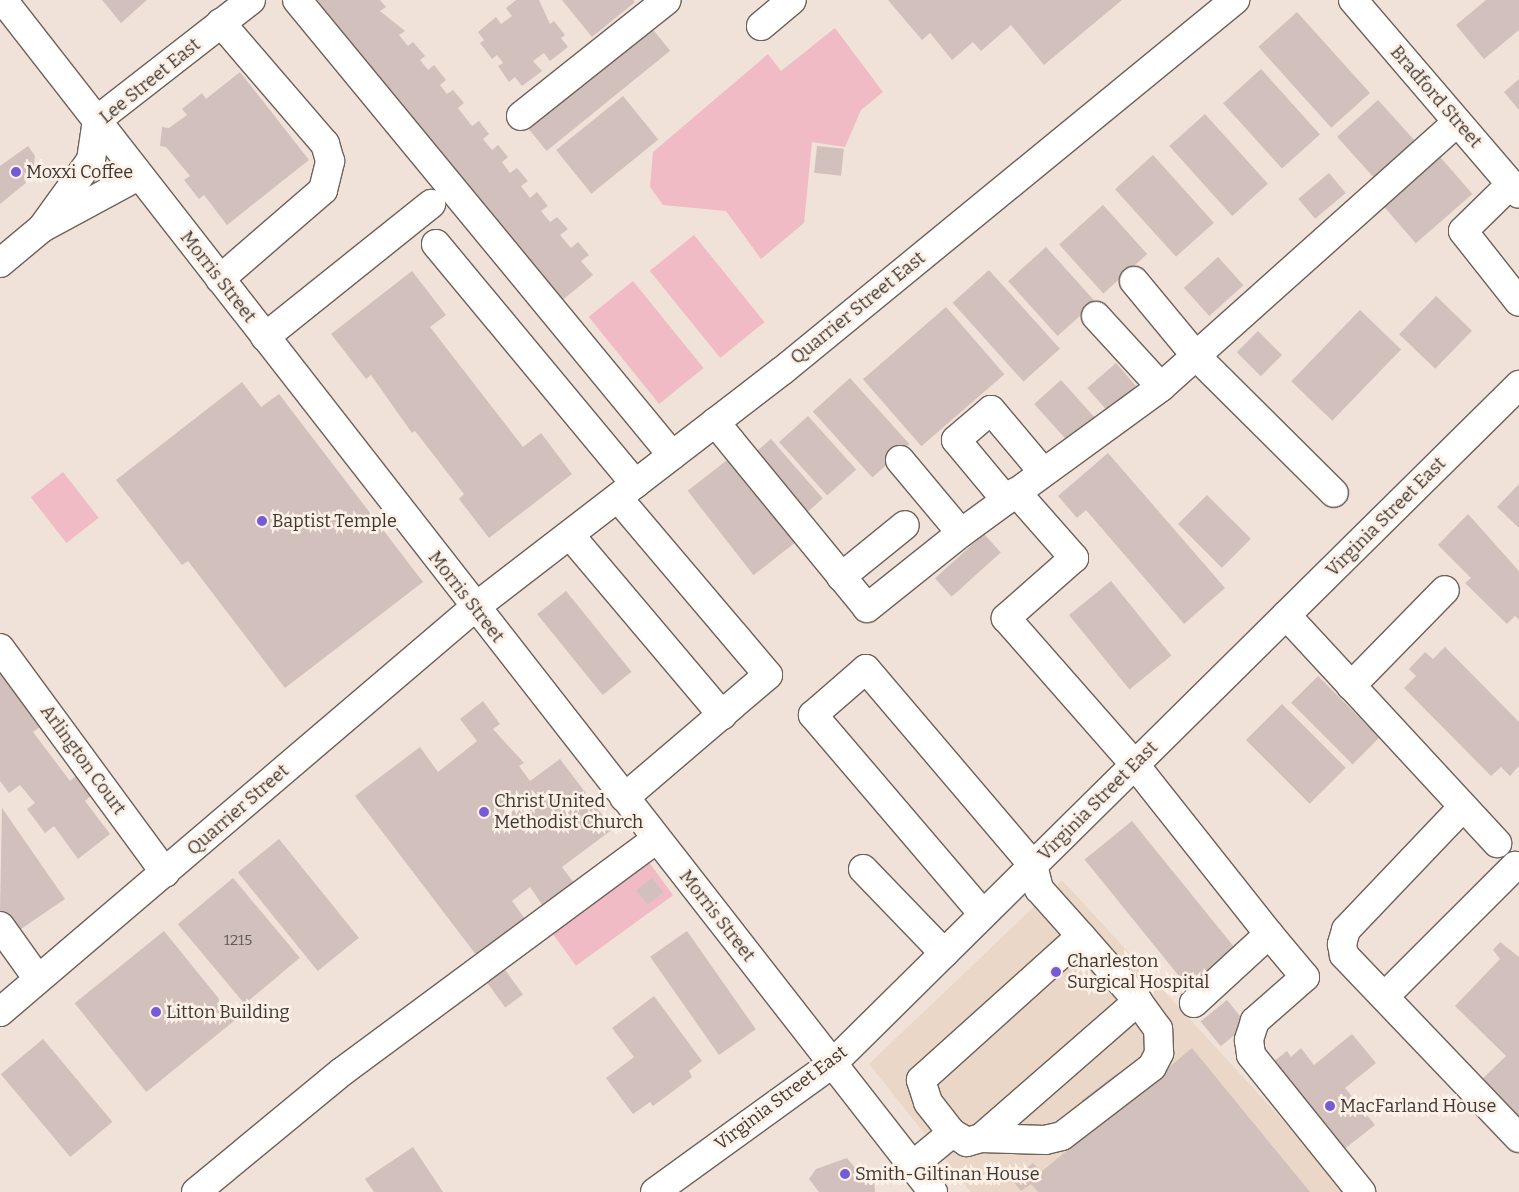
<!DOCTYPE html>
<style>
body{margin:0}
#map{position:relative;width:1519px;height:1192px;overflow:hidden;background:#f0e2d8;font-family:Bitter,serif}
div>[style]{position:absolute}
.built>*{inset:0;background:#ebd7c8}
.green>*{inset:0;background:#f1bbc5;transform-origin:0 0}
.building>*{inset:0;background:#d1c0bc;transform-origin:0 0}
.roads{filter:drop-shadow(1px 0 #6e6259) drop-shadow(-1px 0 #6e6259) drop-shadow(0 1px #6e6259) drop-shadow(0 -1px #6e6259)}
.minor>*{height:28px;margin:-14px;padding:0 14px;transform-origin:14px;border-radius:14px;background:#fff}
.major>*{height:28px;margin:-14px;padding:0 14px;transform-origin:14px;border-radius:14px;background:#fff}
.dots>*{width:14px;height:14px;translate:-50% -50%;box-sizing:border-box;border:2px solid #fdf0e6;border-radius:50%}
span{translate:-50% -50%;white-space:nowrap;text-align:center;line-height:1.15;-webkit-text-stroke:5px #fdf0e6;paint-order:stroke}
.number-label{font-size:15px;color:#625a56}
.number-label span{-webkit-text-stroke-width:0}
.street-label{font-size:18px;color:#3d3834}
.poi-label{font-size:18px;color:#3d3834}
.left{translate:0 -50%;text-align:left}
</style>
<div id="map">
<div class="built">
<div style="clip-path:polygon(1062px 880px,1333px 1175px,1344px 1192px,971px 1192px,869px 1064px)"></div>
</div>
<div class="green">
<div style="clip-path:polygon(835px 28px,883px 92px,861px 110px,845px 147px,812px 142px,804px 223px,761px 259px,726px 211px,663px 205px,650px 187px,653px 152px,768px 54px,781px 71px)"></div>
<div style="left:694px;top:235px;width:112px;height:57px;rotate:51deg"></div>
<div style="left:633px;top:281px;width:112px;height:57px;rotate:51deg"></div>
<div style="left:63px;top:472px;width:58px;height:41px;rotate:52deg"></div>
<div style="left:646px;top:858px;width:46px;height:120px;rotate:54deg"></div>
</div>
<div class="building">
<div style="clip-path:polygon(102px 0,147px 0,121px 23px)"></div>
<div style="clip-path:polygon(317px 0,380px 0,386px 7px,380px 11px,405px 31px,399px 35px,408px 46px,413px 42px,425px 56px,420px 60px,428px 70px,434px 65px,446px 80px,440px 85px,447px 94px,453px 90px,464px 103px,458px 108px,472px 126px,479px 121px,489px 134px,483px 139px,492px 150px,498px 145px,508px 157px,502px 162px,510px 173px,517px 168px,528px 181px,521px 186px,530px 198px,537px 192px,548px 206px,541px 211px,550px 222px,557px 217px,568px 229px,560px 235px,571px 248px,578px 242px,589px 255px,581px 261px,593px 275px,560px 302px)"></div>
<div style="clip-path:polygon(516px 0,539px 0,550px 24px,554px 21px,565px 35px,561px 38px,568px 47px,550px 61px,544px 53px,533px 61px,542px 71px,522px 86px,515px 77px,509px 82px,498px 66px,503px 63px,497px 55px,492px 59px,480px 43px,484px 40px,478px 32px,496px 17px,501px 24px,512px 16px,506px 8px)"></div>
<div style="clip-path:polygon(562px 0,633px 0,635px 2px,592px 37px)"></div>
<div style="clip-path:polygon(888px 0,1122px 0,1044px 65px,1011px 25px,981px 51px,973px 42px,952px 60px,930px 33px,922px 40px)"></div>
<div style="clip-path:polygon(1486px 0,1519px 0,1519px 30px,1484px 59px,1456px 25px)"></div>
<div style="left:1297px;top:12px;width:109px;height:52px;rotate:48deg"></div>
<div style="left:650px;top:26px;width:32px;height:159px;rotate:51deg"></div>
<div style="left:1261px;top:69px;width:88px;height:51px;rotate:48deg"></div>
<div style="clip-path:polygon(240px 72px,309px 160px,227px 225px,204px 195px,199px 199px,184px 180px,190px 176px,166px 147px,160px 146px,162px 127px,169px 128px,187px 115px,182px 109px,202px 93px,206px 99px)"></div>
<div style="clip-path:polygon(1519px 79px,1519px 110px,1504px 92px)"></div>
<div style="left:623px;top:96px;width:56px;height:86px;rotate:51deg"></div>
<div style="left:1378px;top:100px;width:57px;height:55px;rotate:48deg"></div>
<div style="left:1205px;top:114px;width:94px;height:48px;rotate:48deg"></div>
<div style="clip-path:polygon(28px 146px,35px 156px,32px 178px,0 204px,0 166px)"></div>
<div style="left:817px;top:146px;width:27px;height:27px;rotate:6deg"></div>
<div style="left:1435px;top:151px;width:57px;height:75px;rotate:49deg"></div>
<div style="left:1153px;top:155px;width:91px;height:51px;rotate:48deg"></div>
<div style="left:1329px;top:173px;width:26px;height:40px;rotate:50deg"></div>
<div style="left:1103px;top:205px;width:66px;height:59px;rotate:48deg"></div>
<div style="left:1046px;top:247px;width:74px;height:51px;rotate:48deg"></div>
<div style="left:1218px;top:257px;width:38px;height:46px;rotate:48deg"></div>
<div style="left:989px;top:270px;width:106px;height:49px;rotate:48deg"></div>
<div style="clip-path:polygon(412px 271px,446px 315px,430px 327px,523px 447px,541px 433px,572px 474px,489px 538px,459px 499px,464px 494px,415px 431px,412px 433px,371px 375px,366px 379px,331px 334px)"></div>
<div style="left:1436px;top:296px;width:50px;height:53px;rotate:44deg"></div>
<div style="left:946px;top:307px;width:89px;height:110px;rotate:49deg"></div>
<div style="left:1360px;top:310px;width:57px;height:99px;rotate:44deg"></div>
<div style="left:1258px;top:331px;width:34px;height:30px;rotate:45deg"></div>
<div style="left:1116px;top:363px;width:32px;height:38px;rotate:49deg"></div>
<div style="left:850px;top:378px;width:89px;height:50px;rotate:48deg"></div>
<div style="left:1061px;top:380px;width:54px;height:36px;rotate:48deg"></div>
<div style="clip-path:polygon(242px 382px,261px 407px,279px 394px,423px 582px,285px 688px,188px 561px,182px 565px,116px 480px)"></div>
<div style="left:808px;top:416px;width:72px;height:39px;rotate:48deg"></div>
<div style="left:771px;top:439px;width:79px;height:31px;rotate:49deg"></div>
<div style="clip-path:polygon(1108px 453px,1225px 588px,1184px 624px,1086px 510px,1077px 518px,1058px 496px)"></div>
<div style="left:731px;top:457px;width:107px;height:55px;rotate:52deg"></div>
<div style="clip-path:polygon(1519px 484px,1519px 528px,1497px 507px)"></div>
<div style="left:1207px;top:495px;width:62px;height:41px;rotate:45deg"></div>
<div style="clip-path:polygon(1468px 514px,1519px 571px,1519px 620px,1515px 616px,1507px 624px,1465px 583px,1471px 578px,1438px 545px)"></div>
<div style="left:984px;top:534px;width:25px;height:66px;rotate:48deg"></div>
<div style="left:1111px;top:581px;width:96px;height:54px;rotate:51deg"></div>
<div style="left:566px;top:591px;width:104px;height:37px;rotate:51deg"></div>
<div style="clip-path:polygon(1445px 647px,1519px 722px,1519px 766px,1510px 776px,1501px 767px,1491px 776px,1404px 688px,1416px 676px,1409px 669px,1425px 652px,1433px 659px)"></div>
<div style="clip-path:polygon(0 670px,41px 726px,33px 732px,70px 781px,78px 774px,93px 794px,85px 801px,110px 834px,78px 859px,54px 826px,45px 833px,27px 809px,35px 803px,20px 785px,9px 793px,0 781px)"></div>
<div style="left:1318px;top:676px;width:87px;height:38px;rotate:45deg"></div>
<div style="clip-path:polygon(483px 701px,500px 724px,493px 729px,524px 763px,519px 766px,530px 781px,560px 759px,613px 829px,562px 867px,574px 883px,543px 906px,530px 887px,512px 901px,525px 919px,477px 956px,355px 796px,420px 747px,438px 772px,477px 741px,460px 719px)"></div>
<div style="left:1282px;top:704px;width:90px;height:51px;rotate:45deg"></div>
<div style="clip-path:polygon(2px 808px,65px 899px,15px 933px,0 911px)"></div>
<div style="left:1132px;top:821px;width:169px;height:61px;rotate:51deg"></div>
<div style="left:279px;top:839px;width:127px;height:53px;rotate:51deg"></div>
<div style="left:233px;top:878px;width:104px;height:72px;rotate:50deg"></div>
<div style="left:652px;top:878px;width:18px;height:20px;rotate:52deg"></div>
<div style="left:164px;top:931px;width:114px;height:115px;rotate:51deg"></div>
<div style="left:687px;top:931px;width:120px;height:45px;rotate:55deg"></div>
<div style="clip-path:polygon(1500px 942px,1519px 957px,1519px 1121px,1478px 1083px,1506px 1056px,1455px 1006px,1500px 959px,1493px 950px)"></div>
<div style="left:503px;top:967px;width:34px;height:22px;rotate:54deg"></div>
<div style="clip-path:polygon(654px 996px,702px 1061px,689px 1071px,692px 1077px,653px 1106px,650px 1102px,633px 1114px,606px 1078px,634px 1057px,612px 1028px)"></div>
<div style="left:1227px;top:1000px;width:32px;height:34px;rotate:51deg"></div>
<div style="clip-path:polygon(1352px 1034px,1376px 1063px,1345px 1088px,1375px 1125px,1338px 1154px,1268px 1066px,1287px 1051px,1291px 1057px,1301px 1048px,1314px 1065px)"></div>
<div style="left:43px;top:1039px;width:108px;height:55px;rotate:50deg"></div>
<div style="clip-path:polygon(1192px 1048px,1310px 1192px,1038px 1192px,1031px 1184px,1021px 1191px,1012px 1180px,1033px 1163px,1041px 1172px,1099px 1124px,1081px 1101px,1116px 1074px,1133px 1097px)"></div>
<div style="clip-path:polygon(413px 1147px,443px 1192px,374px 1192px,365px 1179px)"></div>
<div style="clip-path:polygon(847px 1158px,855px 1168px,874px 1174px,875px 1192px,819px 1192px,809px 1179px,816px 1169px)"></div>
</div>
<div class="roads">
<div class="minor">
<div style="left:3px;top:0;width:1512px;rotate:52.04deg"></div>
<div style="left:297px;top:0;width:590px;rotate:50.51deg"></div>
<div style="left:1353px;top:0;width:255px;rotate:49.4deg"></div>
<div style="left:761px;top:26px;width:40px;rotate:-40deg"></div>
<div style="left:521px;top:116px;width:186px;rotate:-38.5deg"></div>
<div style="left:1511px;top:184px;width:67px;rotate:135.6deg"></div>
<div style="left:1463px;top:231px;width:90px;rotate:51.7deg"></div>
<div style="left:42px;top:228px;width:84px;rotate:-54.2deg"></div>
<div style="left:91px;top:160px;width:40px;rotate:-81.5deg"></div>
<div style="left:97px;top:120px;width:195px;rotate:-37.9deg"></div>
<div style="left:436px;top:244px;width:312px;rotate:50.3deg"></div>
<div style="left:0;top:263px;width:55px;rotate:-39.8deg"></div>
<div style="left:42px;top:228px;width:109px;rotate:-28.4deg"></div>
<div style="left:220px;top:279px;width:136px;rotate:-40.8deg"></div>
<div style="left:323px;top:190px;width:30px;rotate:-76deg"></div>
<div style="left:330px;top:161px;width:18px;rotate:-106deg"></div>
<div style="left:325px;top:144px;width:160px;rotate:-130.7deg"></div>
<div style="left:1134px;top:281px;width:97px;rotate:50.4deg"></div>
<div style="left:1196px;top:356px;width:194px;rotate:44.8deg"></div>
<div style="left:1096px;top:316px;width:96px;rotate:47.5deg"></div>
<div style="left:265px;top:337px;width:213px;rotate:-38.7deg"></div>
<div style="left:715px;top:422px;width:240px;rotate:50.7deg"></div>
<div style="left:867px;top:608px;width:120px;rotate:-38.6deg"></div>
<div style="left:961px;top:533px;width:248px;rotate:-36.1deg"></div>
<div style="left:1161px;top:387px;width:397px;rotate:-41.8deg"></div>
<div style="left:900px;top:460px;width:95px;rotate:50.1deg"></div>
<div style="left:1016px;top:492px;width:88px;rotate:48.7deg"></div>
<div style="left:1074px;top:558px;width:91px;rotate:138.6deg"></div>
<div style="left:1006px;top:618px;width:196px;rotate:48.7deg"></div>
<div style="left:1135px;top:765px;width:216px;rotate:51.6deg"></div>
<div style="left:1269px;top:934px;width:102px;rotate:137.4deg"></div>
<div style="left:618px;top:498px;width:232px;rotate:49.7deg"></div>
<div style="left:768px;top:675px;width:189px;rotate:139.5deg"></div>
<div style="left:1006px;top:500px;width:78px;rotate:-129.8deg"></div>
<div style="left:956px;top:440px;width:46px;rotate:-40.6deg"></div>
<div style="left:991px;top:410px;width:81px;rotate:50deg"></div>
<div style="left:570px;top:535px;width:236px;rotate:49.8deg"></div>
<div style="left:841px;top:577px;width:82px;rotate:-39.1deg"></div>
<div style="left:1286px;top:615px;width:311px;rotate:47.2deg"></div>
<div style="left:0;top:648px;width:279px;rotate:53.7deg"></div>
<div style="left:1351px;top:686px;width:134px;rotate:-45.6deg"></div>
<div style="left:1462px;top:808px;width:168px;rotate:133.6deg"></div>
<div style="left:1346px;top:930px;width:15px;rotate:106deg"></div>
<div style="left:1342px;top:944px;width:11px;rotate:80deg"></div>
<div style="left:1344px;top:955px;width:253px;rotate:46.3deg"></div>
<div style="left:863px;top:869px;width:117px;rotate:46deg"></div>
<div style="left:983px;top:914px;width:262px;rotate:-130.5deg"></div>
<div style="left:813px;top:715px;width:70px;rotate:-41deg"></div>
<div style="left:866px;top:669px;width:257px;rotate:49.6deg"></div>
<div style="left:1033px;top:865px;width:25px;rotate:76deg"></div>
<div style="left:1039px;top:889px;width:63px;rotate:48.2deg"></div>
<div style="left:1081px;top:936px;width:86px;rotate:48.8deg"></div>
<div style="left:1138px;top:1001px;width:208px;rotate:138.9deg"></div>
<div style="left:981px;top:1138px;width:15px;rotate:164deg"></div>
<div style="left:967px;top:1142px;width:17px;rotate:-149deg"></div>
<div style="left:952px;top:1133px;width:39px;rotate:-128deg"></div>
<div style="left:928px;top:1102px;width:23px;rotate:-108deg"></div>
<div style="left:921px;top:1080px;width:215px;rotate:-42deg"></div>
<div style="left:0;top:926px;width:65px;rotate:54.4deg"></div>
<div style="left:1269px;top:934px;width:56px;rotate:50.1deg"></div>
<div style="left:1305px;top:977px;width:67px;rotate:138.7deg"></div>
<div style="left:1255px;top:1021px;width:20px;rotate:108deg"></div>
<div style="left:1249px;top:1040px;width:15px;rotate:82deg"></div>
<div style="left:1251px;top:1055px;width:176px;rotate:51.2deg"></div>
<div style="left:1395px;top:986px;width:170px;rotate:-45deg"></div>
<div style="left:981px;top:1138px;width:64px;rotate:1.8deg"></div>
<div style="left:1045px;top:1140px;width:17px;rotate:-13deg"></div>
<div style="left:1062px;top:1136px;width:113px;rotate:-37.5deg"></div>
<div style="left:1152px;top:1067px;width:16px;rotate:-63deg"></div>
<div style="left:1159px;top:1053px;width:24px;rotate:-92deg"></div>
<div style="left:1158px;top:1029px;width:34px;rotate:-126deg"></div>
<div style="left:912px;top:1166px;width:52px;rotate:-39.5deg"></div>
<div style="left:196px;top:1192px;width:190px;rotate:-39.5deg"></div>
<div style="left:343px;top:1071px;width:390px;rotate:-36.5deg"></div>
</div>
<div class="major">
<div style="left:0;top:1012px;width:623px;rotate:-40.44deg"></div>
<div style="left:474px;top:608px;width:389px;rotate:-37.6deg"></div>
<div style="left:782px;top:371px;width:586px;rotate:-39.32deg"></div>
<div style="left:655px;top:1192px;width:220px;rotate:-35.9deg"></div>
<div style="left:833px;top:1063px;width:965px;rotate:-44.66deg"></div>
</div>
</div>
<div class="dots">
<div style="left:16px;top:172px;background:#745cd7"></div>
<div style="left:262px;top:521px;background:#745cd7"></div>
<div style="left:484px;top:812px;background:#745cd7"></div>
<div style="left:1056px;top:972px;background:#745cd7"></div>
<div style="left:156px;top:1012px;background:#745cd7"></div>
<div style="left:1330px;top:1106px;background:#745cd7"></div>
<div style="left:845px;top:1174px;background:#745cd7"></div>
</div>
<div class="number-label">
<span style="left:238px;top:941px">1215</span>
</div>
<div class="street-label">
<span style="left:150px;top:81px;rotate:-39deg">Lee Street East</span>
<span style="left:1436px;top:97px;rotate:49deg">Bradford Street</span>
<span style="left:218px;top:277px;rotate:52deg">Morris Street</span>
<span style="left:858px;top:308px;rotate:-39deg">Quarrier Street East</span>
<span style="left:1386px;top:517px;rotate:-45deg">Virginia Street East</span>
<span style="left:466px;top:597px;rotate:52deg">Morris Street</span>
<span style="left:83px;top:760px;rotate:54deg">Arlington Court</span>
<span style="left:1098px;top:801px;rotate:-45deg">Virginia Street East</span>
<span style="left:238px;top:810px;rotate:-41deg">Quarrier Street</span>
<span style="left:717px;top:916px;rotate:52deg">Morris Street</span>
<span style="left:781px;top:1098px;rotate:-37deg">Virginia Street East</span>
</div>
<div class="poi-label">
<span class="left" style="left:26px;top:172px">Moxxi Coffee</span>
<span class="left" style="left:272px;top:521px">Baptist Temple</span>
<span class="left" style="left:494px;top:812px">Christ United<br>Methodist Church</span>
<span class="left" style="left:1067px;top:972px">Charleston<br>Surgical Hospital</span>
<span class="left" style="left:166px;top:1012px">Litton Building</span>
<span class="left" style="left:1340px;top:1106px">MacFarland House</span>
<span class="left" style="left:855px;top:1174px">Smith-Giltinan House</span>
</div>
</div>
